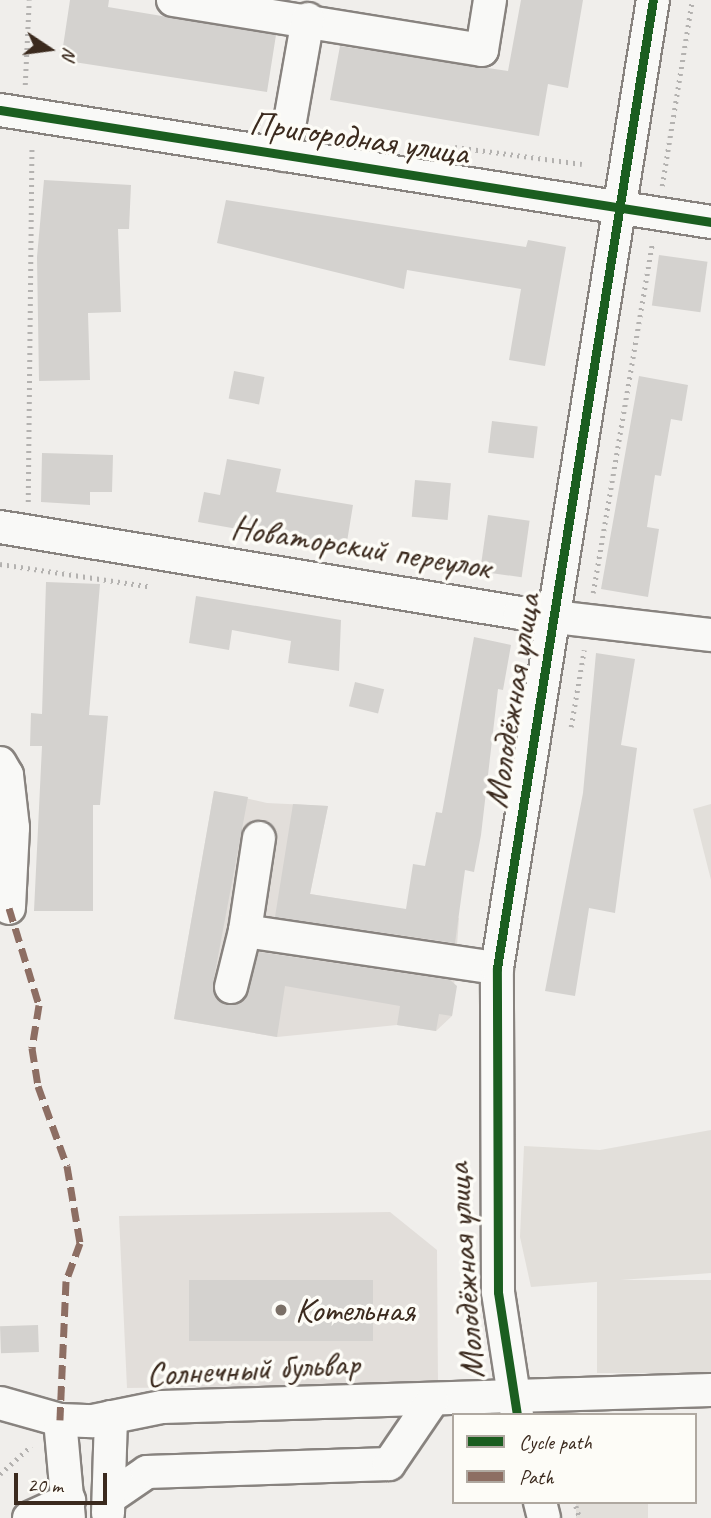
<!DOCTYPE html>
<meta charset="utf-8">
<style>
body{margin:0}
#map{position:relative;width:711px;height:1518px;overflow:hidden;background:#f0eeeb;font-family:Caveat,sans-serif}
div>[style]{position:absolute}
.built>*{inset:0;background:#e2deda}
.green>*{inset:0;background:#e2dfda;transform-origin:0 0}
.building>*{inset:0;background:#d4d2cf;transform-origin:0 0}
.path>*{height:4.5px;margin-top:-2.25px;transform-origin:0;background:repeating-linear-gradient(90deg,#b4b2b0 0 2px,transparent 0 7px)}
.roads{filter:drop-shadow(2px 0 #88837f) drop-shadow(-2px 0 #88837f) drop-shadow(0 2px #88837f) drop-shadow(0 -2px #88837f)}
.minor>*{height:32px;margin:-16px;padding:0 16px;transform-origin:16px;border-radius:16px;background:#f9f9f7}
.quiet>*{height:7px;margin-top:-3.5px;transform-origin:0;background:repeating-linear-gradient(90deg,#8d6e63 0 14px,transparent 0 21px)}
.cycleway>*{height:9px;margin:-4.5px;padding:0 4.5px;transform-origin:4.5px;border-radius:4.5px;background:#1b5e20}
.dots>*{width:19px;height:19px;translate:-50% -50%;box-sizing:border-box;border:4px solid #fdfcf7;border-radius:50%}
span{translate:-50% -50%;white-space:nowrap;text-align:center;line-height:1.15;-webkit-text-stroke:7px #fdfcf7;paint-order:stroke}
.street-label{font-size:35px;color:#3b2a1e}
.poi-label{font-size:35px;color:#3b2a1e}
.left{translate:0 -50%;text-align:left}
.legend{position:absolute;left:452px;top:1413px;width:245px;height:91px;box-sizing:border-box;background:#fdfcf7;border:2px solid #afa8a0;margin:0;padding:9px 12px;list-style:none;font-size:21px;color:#3b2a1e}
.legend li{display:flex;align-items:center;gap:14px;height:35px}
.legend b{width:35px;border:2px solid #afa8a0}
.north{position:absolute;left:14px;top:14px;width:70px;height:70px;-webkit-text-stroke:5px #fdfcf7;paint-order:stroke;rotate:103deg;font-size:19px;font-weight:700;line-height:28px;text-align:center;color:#3b2a1e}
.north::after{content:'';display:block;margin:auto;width:24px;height:32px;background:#3b2a1e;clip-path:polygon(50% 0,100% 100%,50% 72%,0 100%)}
.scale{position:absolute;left:14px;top:1473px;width:93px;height:32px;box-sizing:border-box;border:4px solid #3b2a1e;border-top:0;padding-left:9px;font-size:21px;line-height:24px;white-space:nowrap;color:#3b2a1e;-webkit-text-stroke:5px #fdfcf7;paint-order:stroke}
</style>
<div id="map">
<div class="built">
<div style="clip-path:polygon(214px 791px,267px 803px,328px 806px,310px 894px,459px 918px,452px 1016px,436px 1031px,397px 1025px,277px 1037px,174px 1019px)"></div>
<div style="clip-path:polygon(390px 1212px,437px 1250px,438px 1384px,127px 1388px,119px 1216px)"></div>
</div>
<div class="green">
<div style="clip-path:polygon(711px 804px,711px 880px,693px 809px)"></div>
<div style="clip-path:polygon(711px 1130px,711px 1273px,531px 1287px,520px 1237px,524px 1146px,600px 1150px)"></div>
<div style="left:711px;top:1280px;width:93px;height:114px;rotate:90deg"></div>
<div style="left:576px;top:1502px;width:72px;height:16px"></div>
</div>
<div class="building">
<div style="clip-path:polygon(70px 0,109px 0,108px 7px,276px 35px,267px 92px,61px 60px)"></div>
<div style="clip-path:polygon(521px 0,583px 0,568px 88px,548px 84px,539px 136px,330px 100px,340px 46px,508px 71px)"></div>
<div style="clip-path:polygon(44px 180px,131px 185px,129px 229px,118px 229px,121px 312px,88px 313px,90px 380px,39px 381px,37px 257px)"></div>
<div style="clip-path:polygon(226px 200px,526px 247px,528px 240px,566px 247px,545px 366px,509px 360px,521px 289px,407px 270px,404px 289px,217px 243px)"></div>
<div style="left:659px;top:255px;width:49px;height:51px;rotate:8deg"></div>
<div style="left:234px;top:371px;width:31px;height:28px;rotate:11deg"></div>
<div style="clip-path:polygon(639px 376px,688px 385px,682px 421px,671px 419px,661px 476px,655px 475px,647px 527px,659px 529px,648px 597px,601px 589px)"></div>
<div style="left:492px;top:421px;width:46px;height:32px;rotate:7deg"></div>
<div style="clip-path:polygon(42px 453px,113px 455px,112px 492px,90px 492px,90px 505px,41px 502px)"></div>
<div style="clip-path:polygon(227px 459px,281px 469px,276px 492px,353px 505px,346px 548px,198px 522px,204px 492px,220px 495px)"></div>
<div style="left:415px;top:480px;width:36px;height:37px;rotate:5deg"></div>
<div style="left:488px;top:515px;width:42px;height:57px;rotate:8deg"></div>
<div style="clip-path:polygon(46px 582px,100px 584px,89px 715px,108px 716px,100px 805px,93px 805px,93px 911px,34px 911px,42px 746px,30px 746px,31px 713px,42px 714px)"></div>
<div style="clip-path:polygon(196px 596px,341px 620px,339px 671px,288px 663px,291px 641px,232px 630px,229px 650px,189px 643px)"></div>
<div style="clip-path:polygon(474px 637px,511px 645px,503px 690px,498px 689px,481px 835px,474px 872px,465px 870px,455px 943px,275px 917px,293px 804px,328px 806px,310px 894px,406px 909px,413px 864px,425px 866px,436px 812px,442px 813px)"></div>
<div style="clip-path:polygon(596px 653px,635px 659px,621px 745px,637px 748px,615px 913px,589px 908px,575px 996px,545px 991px,583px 793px)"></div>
<div style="left:355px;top:682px;width:30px;height:25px;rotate:14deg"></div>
<div style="clip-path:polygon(214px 791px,248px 797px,213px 983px,218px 1000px,227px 1005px,245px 999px,259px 952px,450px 980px,457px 986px,452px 1016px,439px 1014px,436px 1031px,397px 1025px,400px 1006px,285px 986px,277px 1037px,174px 1019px)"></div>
<div style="left:189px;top:1280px;width:184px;height:61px"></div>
<div style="left:38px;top:1325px;width:27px;height:38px;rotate:88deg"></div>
</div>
<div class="path">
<div style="left:25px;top:85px;width:85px;rotate:-87.3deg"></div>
<div style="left:455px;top:147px;width:128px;rotate:7.6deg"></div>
<div style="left:662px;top:186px;width:188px;rotate:-80.8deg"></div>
<div style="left:28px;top:502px;width:355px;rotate:-89.4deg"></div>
<div style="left:0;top:564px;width:150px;rotate:8.5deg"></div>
<div style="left:593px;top:593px;width:355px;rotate:-80.4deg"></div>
<div style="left:571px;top:727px;width:78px;rotate:-80.4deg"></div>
<div style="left:0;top:1474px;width:42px;rotate:-42.1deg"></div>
<div style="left:576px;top:1506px;width:13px;rotate:72deg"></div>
</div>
<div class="roads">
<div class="minor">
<div style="left:173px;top:0;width:313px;rotate:9.2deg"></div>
<div style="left:482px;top:50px;width:51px;rotate:-80.9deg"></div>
<div style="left:0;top:110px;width:720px;rotate:8.95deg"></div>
<div style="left:284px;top:155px;width:138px;rotate:-80deg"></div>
<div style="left:0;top:527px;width:527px;rotate:9.39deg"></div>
<div style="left:520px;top:613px;width:192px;rotate:6.6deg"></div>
<div style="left:0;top:763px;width:14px;rotate:60deg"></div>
<div style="left:7px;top:775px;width:53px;rotate:83.5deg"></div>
<div style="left:13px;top:828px;width:80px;rotate:92.9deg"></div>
<div style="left:259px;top:838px;width:94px;rotate:98.6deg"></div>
<div style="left:245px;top:931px;width:255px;rotate:8.4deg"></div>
<div style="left:231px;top:987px;width:58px;rotate:-76deg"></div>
<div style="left:0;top:1403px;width:62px;rotate:15.8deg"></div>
<div style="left:60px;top:1420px;width:33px;rotate:2deg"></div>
<div style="left:93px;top:1421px;width:70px;rotate:-11.5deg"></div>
<div style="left:162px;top:1407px;width:549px;rotate:-1.77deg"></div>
<div style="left:517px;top:1415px;width:124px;rotate:-98.8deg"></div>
<div style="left:498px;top:1292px;width:324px;rotate:-90.2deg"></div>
<div style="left:497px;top:968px;width:980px;rotate:-80.85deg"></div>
<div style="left:60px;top:1420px;width:98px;rotate:84.8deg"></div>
<div style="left:109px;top:1498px;width:46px;rotate:-34.4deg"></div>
<div style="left:147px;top:1472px;width:242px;rotate:-1.9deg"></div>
<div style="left:389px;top:1464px;width:76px;rotate:-55.7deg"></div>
<div style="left:540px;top:1502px;width:16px;rotate:76deg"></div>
<div style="left:108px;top:1513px;width:96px;rotate:-88.2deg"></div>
<div style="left:29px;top:1518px;width:44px;rotate:-24.2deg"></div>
</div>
</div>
<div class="quiet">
<div style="left:9px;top:908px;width:102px;rotate:72.8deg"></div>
<div style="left:39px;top:1005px;width:44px;rotate:99.2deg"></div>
<div style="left:32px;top:1048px;width:38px;rotate:81deg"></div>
<div style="left:38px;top:1086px;width:85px;rotate:70.1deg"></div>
<div style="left:67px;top:1166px;width:78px;rotate:80.4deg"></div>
<div style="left:80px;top:1243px;width:40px;rotate:110.2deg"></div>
<div style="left:66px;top:1281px;width:139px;rotate:92.5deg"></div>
</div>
<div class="cycleway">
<div style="left:0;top:110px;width:720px;rotate:8.95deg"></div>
<div style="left:517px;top:1415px;width:124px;rotate:-98.8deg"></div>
<div style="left:498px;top:1292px;width:324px;rotate:-90.2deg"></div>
<div style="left:497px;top:968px;width:980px;rotate:-80.85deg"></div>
</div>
<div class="dots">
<div style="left:281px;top:1310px;background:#7a6f66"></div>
</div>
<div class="street-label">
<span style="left:359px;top:138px;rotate:8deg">Пригородная улица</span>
<span style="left:361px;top:547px;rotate:9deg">Новаторский переулок</span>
<span style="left:512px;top:701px;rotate:-81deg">Молодёжная улица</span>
<span style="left:465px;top:1271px;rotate:-94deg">Молодёжная улица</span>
<span style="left:253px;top:1369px;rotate:-3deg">Солнечный бульвар</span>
</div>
<div class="poi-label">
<span class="left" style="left:295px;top:1310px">Котельная</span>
</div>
<ul class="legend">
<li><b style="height:9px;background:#1b5e20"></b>Cycle path</li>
<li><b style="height:9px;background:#8d6e63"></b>Path</li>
</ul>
<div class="north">N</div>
<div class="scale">20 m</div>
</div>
